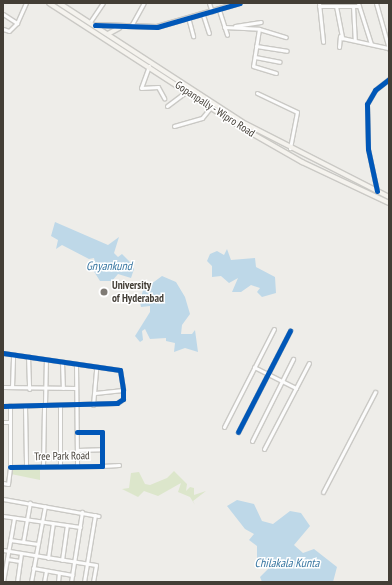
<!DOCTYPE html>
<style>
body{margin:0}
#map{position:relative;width:392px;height:585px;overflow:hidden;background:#eeede9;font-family:"PT Sans Narrow",sans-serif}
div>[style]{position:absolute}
.green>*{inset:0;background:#dce6cb}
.water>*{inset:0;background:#bed8e8}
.roads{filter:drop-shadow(1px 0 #cac9c5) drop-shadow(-1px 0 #cac9c5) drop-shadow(0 1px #cac9c5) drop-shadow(0 -1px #cac9c5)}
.street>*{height:3px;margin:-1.5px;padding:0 1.5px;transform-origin:1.5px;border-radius:1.5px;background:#fcfcfc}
.secondary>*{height:4px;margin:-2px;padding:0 2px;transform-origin:2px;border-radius:2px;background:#f5f3ee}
.cycleway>*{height:5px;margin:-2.5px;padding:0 2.5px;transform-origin:2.5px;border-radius:2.5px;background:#0057b8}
.dots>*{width:11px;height:11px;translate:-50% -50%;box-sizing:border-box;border:2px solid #fff;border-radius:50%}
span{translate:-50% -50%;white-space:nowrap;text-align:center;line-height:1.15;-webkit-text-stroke:3px #fff;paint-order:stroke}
.street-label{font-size:11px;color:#433e36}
.poi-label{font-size:11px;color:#433e36;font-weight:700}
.left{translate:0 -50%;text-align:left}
.water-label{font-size:12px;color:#3c79a3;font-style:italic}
.frame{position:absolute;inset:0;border:4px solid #433e36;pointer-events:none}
</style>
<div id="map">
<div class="green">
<div style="clip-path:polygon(11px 468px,40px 468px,40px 480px,11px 474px)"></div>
<div style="clip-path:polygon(174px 471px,187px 484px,186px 491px,190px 487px,194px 488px,194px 495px,206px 491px,193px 501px,195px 505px,190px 497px,178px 492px,181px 483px,158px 496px,144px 491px,138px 497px,122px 489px,129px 488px,131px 473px,139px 472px,145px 484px,150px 485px,167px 478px)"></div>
</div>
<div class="water">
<div style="clip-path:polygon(55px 222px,108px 245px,119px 237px,114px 253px,118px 257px,122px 254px,130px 262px,134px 269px,131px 278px,118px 274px,112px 281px,100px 281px,93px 270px,96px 267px,94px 258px,89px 259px,62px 245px,56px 249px,58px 240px,51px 236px)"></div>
<div style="clip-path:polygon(227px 249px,231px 260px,255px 258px,256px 267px,275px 277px,276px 293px,262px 297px,257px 292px,260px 288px,251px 285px,241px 292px,232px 292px,238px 278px,229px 283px,221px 276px,212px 277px,212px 266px,207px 261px,210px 254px,217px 251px,224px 255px)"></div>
<div style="clip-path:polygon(162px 276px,176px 282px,185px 297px,190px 314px,182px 325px,181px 334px,192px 334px,195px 330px,198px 352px,185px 348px,174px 352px,175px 343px,166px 341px,166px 338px,150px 339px,145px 329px,142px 331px,143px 340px,140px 342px,135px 336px,150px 312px,150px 306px,141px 307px,140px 302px,143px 290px)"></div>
<div style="clip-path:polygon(237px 500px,254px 504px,262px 521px,273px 524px,290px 511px,301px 513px,310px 526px,294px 545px,303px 553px,314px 549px,337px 567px,333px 582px,262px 582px,260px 577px,269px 568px,265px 561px,257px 560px,257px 546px,249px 540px,254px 534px,245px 529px,227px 506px)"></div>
</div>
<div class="roads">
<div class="street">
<div style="left:209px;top:3px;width:9px;rotate:72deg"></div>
<div style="left:319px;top:3px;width:39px;rotate:84deg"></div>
<div style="left:358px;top:3px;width:43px;rotate:72.4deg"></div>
<div style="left:376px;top:3px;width:48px;rotate:74.2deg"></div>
<div style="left:319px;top:6px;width:40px"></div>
<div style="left:336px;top:6px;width:33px;rotate:79deg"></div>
<div style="left:342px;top:38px;width:47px;rotate:12.3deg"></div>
<div style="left:353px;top:6px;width:34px;rotate:87deg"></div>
<div style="left:219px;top:10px;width:26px;rotate:72deg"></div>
<div style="left:3px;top:14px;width:17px;rotate:33deg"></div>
<div style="left:17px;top:23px;width:22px;rotate:-66deg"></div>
<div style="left:203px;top:15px;width:19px;rotate:72deg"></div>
<div style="left:188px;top:17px;width:20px;rotate:75deg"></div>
<div style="left:90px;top:22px;width:23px;rotate:-56deg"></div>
<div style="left:131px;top:26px;width:26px;rotate:-61deg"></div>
<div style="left:235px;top:26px;width:26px;rotate:-9deg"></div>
<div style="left:224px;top:27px;width:35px;rotate:3deg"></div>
<div style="left:259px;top:29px;width:28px;rotate:17deg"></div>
<div style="left:3px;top:29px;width:6px;rotate:18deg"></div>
<div style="left:9px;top:31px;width:11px;rotate:-45deg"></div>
<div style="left:259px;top:29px;width:37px;rotate:99deg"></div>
<div style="left:253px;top:66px;width:24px;rotate:17deg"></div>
<div style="left:256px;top:46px;width:31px;rotate:9deg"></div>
<div style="left:339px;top:47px;width:11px;rotate:-85deg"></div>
<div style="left:255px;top:57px;width:25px;rotate:11deg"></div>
<div style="left:149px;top:66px;width:23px;rotate:110deg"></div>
<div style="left:141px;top:88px;width:17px;rotate:-3deg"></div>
<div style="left:158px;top:87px;width:13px;rotate:61deg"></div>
<div style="left:257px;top:93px;width:44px;rotate:25.4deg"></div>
<div style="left:297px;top:112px;width:37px;rotate:101deg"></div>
<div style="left:167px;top:106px;width:25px;rotate:-37deg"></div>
<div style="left:174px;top:126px;width:29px;rotate:-16deg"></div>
<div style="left:202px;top:118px;width:13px;rotate:-51deg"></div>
<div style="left:377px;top:191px;width:43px;rotate:-102.1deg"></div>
<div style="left:368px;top:149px;width:45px;rotate:-91.3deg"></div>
<div style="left:367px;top:104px;width:16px;rotate:-60deg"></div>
<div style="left:375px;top:90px;width:18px;rotate:-38deg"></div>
<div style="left:3px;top:353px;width:118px;rotate:8.3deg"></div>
<div style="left:120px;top:370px;width:20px;rotate:81deg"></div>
<div style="left:123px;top:390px;width:9px;rotate:90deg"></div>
<div style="left:123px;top:399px;width:7px;rotate:146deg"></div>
<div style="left:117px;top:403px;width:114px;rotate:178.5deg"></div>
<div style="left:28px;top:356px;width:33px;rotate:88deg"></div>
<div style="left:62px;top:362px;width:26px;rotate:88deg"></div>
<div style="left:76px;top:364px;width:102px;rotate:89.4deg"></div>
<div style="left:254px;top:367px;width:47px;rotate:26.6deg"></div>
<div style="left:3px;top:387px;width:73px;rotate:0.8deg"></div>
<div style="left:12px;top:387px;width:33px;rotate:-88deg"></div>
<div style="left:95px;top:393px;width:28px;rotate:-6deg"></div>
<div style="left:45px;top:405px;width:46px;rotate:-88.8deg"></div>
<div style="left:93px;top:405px;width:37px;rotate:-85deg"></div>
<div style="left:25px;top:406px;width:60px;rotate:89deg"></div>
<div style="left:60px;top:406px;width:60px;rotate:90deg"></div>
<div style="left:3px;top:422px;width:7px"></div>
<div style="left:224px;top:427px;width:110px;rotate:-63deg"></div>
<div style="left:238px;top:432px;width:114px;rotate:-62.8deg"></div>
<div style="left:252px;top:441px;width:92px;rotate:-63.4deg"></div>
<div style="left:264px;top:449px;width:97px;rotate:-62.4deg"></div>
<div style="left:77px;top:450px;width:25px;rotate:-2deg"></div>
<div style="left:43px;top:466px;width:60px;rotate:-89deg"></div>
<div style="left:102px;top:466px;width:17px;rotate:-3deg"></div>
<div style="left:10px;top:467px;width:92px;rotate:-0.6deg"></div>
<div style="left:102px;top:466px;width:34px;rotate:-90deg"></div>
<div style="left:102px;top:432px;width:25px;rotate:180deg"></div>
<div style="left:3px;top:483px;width:5px;rotate:11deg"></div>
<div style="left:8px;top:484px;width:17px;rotate:-83deg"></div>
<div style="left:10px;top:467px;width:62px;rotate:-90deg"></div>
<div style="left:323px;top:492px;width:113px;rotate:-62.5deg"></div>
<div style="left:3px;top:499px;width:97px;rotate:10.1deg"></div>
<div style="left:3px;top:516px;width:78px;rotate:8.1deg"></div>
<div style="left:10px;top:540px;width:28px;rotate:8deg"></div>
<div style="left:23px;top:542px;width:40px;rotate:-80deg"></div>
<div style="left:3px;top:550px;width:94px;rotate:9.2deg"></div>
<div style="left:96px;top:565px;width:17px;rotate:100deg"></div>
<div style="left:48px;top:558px;width:35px;rotate:-82deg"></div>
<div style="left:7px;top:559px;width:13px;rotate:9deg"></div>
<div style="left:62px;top:560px;width:35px;rotate:-82deg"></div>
<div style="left:33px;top:568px;width:40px;rotate:10deg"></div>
<div style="left:3px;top:582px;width:65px;rotate:-80.2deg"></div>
<div style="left:17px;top:582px;width:29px;rotate:-82deg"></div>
<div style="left:31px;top:582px;width:77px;rotate:-79.6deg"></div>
<div style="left:44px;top:582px;width:11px;rotate:-80deg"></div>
<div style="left:58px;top:582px;width:9px;rotate:-84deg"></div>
<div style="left:71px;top:582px;width:71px;rotate:-81.1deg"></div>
<div style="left:84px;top:582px;width:68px;rotate:-80.7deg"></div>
</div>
<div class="secondary">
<div style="left:49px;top:3px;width:226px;rotate:32.9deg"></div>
<div style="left:239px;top:126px;width:73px;rotate:29.7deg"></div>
<div style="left:302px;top:162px;width:96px;rotate:25.2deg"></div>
<div style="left:59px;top:3px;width:218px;rotate:33deg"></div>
<div style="left:242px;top:122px;width:165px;rotate:27deg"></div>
<div style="left:95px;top:25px;width:62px;rotate:1.8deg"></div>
<div style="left:157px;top:27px;width:86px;rotate:-16.1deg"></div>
<div style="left:108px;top:34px;width:13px;rotate:-29deg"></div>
</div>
</div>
<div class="cycleway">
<div style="left:95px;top:25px;width:62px;rotate:1.8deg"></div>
<div style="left:157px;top:27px;width:86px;rotate:-16.1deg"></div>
<div style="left:377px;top:191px;width:43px;rotate:-102.1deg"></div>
<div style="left:368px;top:149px;width:45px;rotate:-91.3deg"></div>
<div style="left:367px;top:104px;width:16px;rotate:-60deg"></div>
<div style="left:375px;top:90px;width:18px;rotate:-38deg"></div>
<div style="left:3px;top:353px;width:118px;rotate:8.3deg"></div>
<div style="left:120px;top:370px;width:20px;rotate:81deg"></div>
<div style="left:123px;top:390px;width:9px;rotate:90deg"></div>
<div style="left:123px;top:399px;width:7px;rotate:146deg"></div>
<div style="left:117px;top:403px;width:114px;rotate:178.5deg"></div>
<div style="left:238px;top:432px;width:114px;rotate:-62.8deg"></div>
<div style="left:10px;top:467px;width:92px;rotate:-0.6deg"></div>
<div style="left:102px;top:466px;width:34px;rotate:-90deg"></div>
<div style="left:102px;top:432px;width:25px;rotate:180deg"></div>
</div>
<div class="dots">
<div style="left:104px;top:292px;background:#7f7b75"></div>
</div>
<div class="street-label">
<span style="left:215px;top:109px;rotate:33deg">Gopanpally - Wipro Road</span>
<span style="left:62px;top:456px;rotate:-1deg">Tree Park Road</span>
</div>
<div class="poi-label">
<span class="left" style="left:112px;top:292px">University<br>of Hyderabad</span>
</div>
<div class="water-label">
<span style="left:109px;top:266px">Gnyankund</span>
<span style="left:287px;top:563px">Chilakala Kunta</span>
</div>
<div class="frame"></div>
</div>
